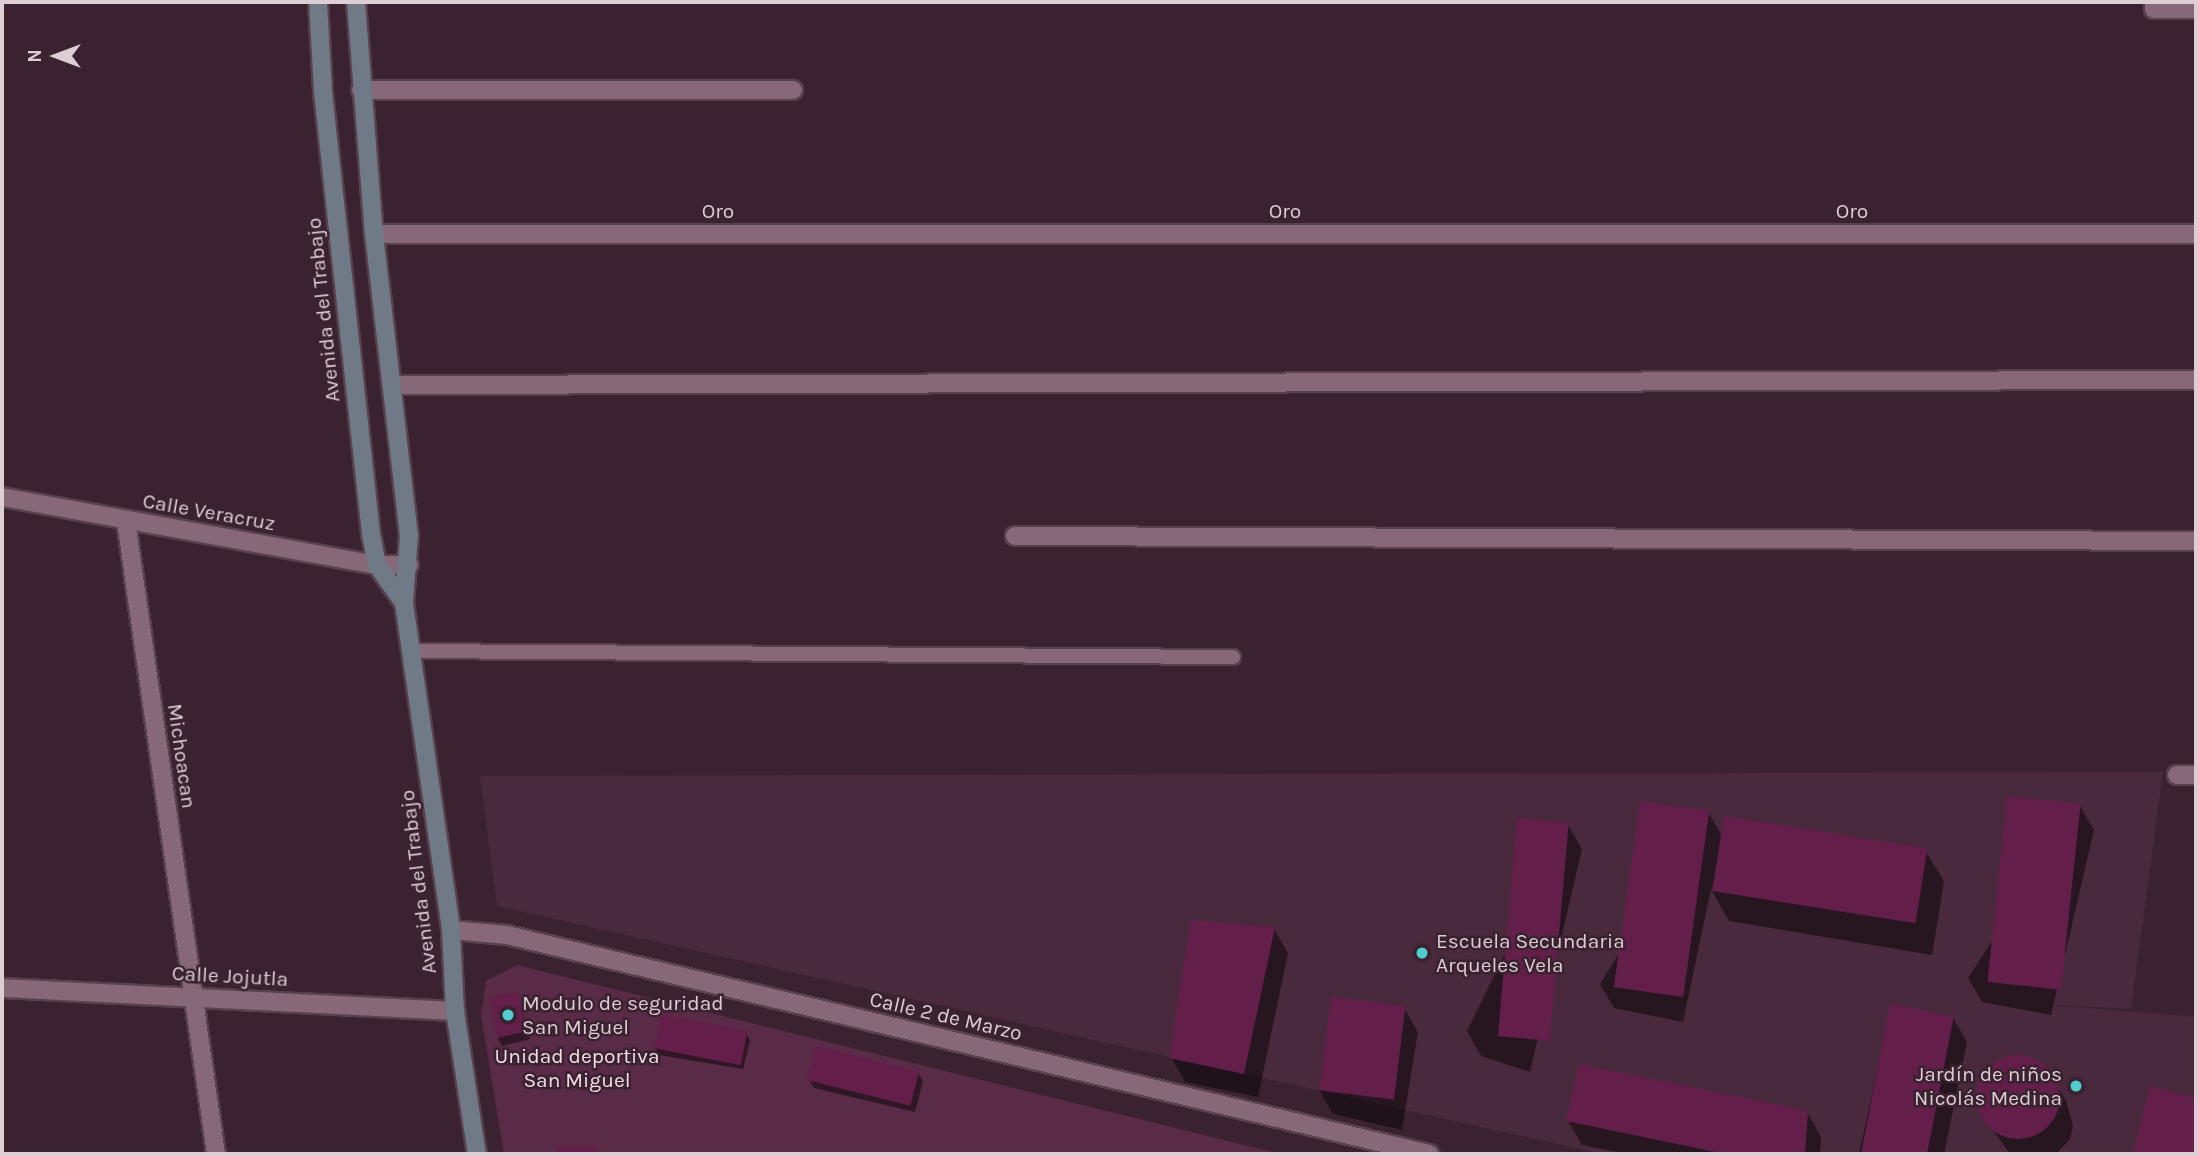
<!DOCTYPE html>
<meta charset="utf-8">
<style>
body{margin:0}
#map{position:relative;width:2198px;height:1156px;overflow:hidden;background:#3b2231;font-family:Karla,sans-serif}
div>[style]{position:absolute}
.built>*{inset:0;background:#492a3c}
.green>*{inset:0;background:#592b47}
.shadow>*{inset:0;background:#0007}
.building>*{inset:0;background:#631f4a;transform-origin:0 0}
.round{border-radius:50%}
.roads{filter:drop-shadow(2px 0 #56414d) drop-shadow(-2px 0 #56414d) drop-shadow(0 2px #56414d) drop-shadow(0 -2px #56414d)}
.lane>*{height:14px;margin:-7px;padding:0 7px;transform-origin:7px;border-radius:7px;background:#866878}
.street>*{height:18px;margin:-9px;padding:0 9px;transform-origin:9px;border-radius:9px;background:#866878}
.secondary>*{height:18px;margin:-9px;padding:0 9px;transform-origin:9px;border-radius:9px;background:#707a86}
.dots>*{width:19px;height:19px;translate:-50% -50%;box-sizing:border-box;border:4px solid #3b2231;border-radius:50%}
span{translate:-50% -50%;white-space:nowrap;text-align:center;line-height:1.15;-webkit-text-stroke:5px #3b2231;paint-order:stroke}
.street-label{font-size:21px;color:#ddcdd5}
.poi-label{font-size:21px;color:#ddcdd5}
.left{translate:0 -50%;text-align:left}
.right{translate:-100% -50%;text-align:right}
.park-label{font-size:21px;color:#f3dde8}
.frame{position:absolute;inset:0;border:4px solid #ddcdd5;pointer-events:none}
.north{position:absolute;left:21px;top:21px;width:70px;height:70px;-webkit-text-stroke:5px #3b2231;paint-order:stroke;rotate:270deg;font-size:19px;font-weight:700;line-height:28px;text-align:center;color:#ddcdd5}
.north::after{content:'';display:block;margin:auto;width:24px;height:32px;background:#ddcdd5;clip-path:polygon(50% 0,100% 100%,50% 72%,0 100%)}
</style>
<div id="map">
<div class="built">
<div style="clip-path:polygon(2163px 772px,2131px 1009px,2025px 1003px,2196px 1017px,2196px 1154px,1602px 1154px,497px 906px,480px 776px)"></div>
</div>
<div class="green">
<div style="clip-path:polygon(517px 965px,1280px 1154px,504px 1154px,481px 1015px,486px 981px)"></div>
</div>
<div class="shadow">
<div style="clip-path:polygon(2080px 806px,2094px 830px,2051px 1015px,1982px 1002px,1968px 978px)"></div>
<div style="clip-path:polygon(1708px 812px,1722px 836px,1925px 850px,1944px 881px,1932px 955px,1729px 921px,1711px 889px,1683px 1022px,1614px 1008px,1600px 984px)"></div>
<div style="clip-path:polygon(1568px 825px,1582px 849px,1530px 1072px,1481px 1056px,1467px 1031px)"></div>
<div style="clip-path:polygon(1274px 929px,1288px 953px,1258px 1097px,1185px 1082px,1171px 1057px)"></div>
<div style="clip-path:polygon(518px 993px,530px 1039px,502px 1046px,498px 1038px)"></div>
<div style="clip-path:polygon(1891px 1006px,1953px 1018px,1967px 1042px,1944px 1154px,1859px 1154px)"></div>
<div style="clip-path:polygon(1404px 1008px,1418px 1032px,1402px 1130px,1333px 1114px,1319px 1090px)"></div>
<div style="clip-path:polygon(746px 1033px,750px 1041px,743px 1069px,659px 1055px,655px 1048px)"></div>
<div style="clip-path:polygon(2017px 1057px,2042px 1065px,2066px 1100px,2073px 1126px,2070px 1139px,2056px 1154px,2010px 1154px,1982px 1115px,1979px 1089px,1992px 1066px)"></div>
<div style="clip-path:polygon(918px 1073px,923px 1081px,915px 1112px,814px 1088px,809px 1080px)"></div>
<div style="clip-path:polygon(2152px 1088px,2196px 1100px,2196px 1154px,2134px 1154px)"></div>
<div style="clip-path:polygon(1807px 1112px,1821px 1137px,1820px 1154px,1627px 1154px,1582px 1145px,1568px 1121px)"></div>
</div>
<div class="building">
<div style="left:2007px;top:796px;width:74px;height:187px;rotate:6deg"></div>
<div style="left:1640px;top:801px;width:70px;height:188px;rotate:8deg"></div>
<div style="left:1724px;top:816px;width:206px;height:76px;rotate:9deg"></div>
<div style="left:1517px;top:818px;width:52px;height:219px;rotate:5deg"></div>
<div style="clip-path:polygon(1191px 920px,1275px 927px,1244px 1074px,1169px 1058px)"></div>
<div style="left:518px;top:991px;width:41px;height:30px;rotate:77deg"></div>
<div style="left:1331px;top:997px;width:75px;height:94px;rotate:7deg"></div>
<div style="left:1890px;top:1004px;width:65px;height:153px;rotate:11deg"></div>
<div style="left:661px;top:1014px;width:88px;height:35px;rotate:11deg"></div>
<div style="left:815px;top:1046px;width:107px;height:35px;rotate:14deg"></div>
<div class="round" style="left:1976px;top:1055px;width:84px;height:84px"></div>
<div style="clip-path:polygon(1579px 1064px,1808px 1111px,1805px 1154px,1725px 1154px,1566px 1121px)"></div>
<div style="clip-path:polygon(2150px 1086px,2196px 1098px,2196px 1154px,2133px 1154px)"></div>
<div style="left:558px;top:1146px;width:39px;height:8px"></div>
</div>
<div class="roads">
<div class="lane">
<div style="left:410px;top:651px;width:823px;rotate:0.42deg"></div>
</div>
<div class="street">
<div style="left:2154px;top:2px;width:7px;rotate:90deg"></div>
<div style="left:2154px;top:9px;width:42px"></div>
<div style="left:361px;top:90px;width:432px"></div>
<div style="left:374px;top:234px;width:1822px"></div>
<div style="left:392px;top:385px;width:1804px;rotate:-0.16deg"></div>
<div style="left:2px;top:497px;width:381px;rotate:10.3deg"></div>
<div style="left:377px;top:565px;width:32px"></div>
<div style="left:126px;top:521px;width:639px;rotate:81.91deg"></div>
<div style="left:1015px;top:536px;width:1181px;rotate:0.24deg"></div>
<div style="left:2177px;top:775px;width:19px"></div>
<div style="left:451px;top:930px;width:56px;rotate:5.1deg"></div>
<div style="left:507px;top:935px;width:948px;rotate:13.36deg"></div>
<div style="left:2px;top:988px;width:454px;rotate:2.9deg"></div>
</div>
<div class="secondary">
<div style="left:318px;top:2px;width:90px;rotate:86.8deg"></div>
<div style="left:323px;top:92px;width:445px;rotate:83.8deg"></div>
<div style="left:371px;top:534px;width:32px;rotate:79deg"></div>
<div style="left:377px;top:565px;width:47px;rotate:54.6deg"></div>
<div style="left:356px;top:2px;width:233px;rotate:85.6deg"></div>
<div style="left:374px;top:234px;width:303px;rotate:83.4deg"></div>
<div style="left:409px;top:535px;width:68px;rotate:94.2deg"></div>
<div style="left:404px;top:603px;width:330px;rotate:81.8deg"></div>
<div style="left:451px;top:930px;width:81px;rotate:87.2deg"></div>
<div style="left:455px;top:1011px;width:145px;rotate:81.3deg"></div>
</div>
</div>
<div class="dots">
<div style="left:1422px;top:953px;background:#52cdce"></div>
<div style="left:508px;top:1015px;background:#52cdce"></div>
<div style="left:2076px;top:1086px;background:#52cdce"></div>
</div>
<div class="street-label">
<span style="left:718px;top:211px">Oro</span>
<span style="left:1285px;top:211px">Oro</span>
<span style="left:1852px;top:211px">Oro</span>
<span style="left:323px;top:310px;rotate:-96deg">Avenida del Trabajo</span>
<span style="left:209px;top:512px;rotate:10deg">Calle Veracruz</span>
<span style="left:182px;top:756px;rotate:82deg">Michoacan</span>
<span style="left:418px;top:882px;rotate:-97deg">Avenida del Trabajo</span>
<span style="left:230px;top:976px;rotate:3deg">Calle Jojutla</span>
<span style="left:946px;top:1016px;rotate:13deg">Calle 2 de Marzo</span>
</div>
<div class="poi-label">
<span class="left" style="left:1436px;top:953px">Escuela Secundaria<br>Arqueles Vela</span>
<span class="left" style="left:522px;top:1015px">Modulo de seguridad<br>San Miguel</span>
<span class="right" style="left:2062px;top:1086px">Jardín de niños<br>Nicolás Medina</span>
</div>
<div class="park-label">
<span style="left:577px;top:1068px">Unidad deportiva<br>San Miguel</span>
</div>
<div class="frame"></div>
<div class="north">N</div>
</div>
